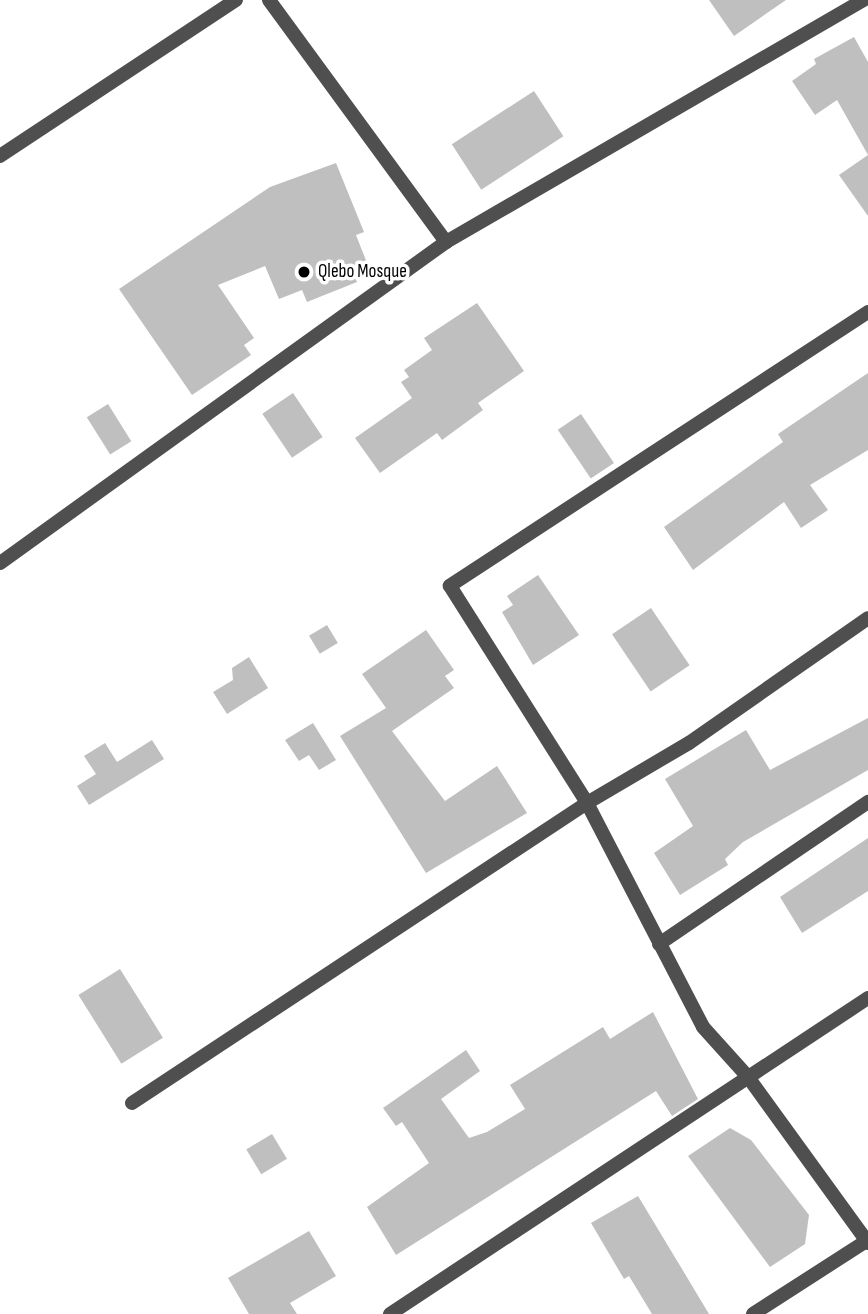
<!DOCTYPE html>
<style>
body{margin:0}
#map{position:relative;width:868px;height:1314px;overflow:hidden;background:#fff;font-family:"Sofia Sans Condensed",sans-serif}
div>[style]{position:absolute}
.building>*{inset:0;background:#bfbfbf;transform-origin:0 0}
.street>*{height:14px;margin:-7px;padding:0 7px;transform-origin:7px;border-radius:7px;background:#4f4f4f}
.dots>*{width:19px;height:19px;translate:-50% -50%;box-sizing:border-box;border:4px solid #fff;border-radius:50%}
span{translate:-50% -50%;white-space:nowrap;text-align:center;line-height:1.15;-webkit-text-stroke:7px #fff;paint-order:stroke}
.poi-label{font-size:19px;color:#000}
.left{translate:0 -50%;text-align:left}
</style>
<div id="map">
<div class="building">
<div style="clip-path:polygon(709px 0,786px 0,734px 36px)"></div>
<div style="clip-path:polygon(854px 37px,868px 62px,868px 155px,837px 100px,815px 115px,792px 81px,816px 64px,814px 59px)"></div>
<div style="left:534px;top:91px;width:54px;height:98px;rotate:57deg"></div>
<div style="clip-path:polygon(868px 155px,868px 216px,839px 175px)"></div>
<div style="clip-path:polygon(336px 163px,364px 232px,356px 235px,369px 268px,354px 274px,357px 282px,307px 302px,302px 290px,279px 299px,265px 266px,218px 285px,254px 338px,244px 345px,251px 355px,192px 395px,119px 289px,270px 187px)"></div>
<div style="clip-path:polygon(477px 303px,524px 371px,478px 403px,483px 410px,442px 440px,437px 433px,380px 473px,355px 438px,412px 398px,401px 382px,409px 377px,404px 370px,432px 350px,424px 338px)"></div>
<div style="clip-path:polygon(868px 373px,868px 450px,810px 485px,828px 510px,801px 528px,784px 502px,693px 570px,664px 527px,783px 442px,778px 434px)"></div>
<div style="left:293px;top:393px;width:53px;height:37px;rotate:56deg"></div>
<div style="left:108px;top:404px;width:44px;height:25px;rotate:58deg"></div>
<div style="left:581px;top:414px;width:59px;height:28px;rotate:56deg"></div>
<div style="clip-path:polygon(538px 575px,579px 635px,533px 665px,502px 612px,513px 605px,507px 596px)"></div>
<div style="left:651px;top:608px;width:69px;height:47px;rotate:56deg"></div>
<div style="left:327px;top:625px;width:21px;height:21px;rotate:59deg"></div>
<div style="clip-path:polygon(426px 630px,454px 670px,445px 676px,454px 688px,392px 731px,445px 801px,497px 766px,527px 813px,426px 873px,340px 736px,386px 708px,362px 674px)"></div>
<div style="clip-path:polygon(249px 657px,268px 688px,227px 714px,213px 692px,233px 680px,232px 668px)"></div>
<div style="clip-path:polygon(868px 718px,868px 770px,743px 842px,725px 859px,728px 865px,680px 895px,654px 853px,693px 826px,665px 779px,746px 730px,770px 770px)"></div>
<div style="clip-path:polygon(313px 723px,336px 760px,319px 770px,309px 755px,299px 761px,285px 740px)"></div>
<div style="clip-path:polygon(152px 740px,164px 759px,89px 805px,77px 786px,96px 774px,84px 756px,105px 743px,117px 762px)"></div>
<div style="clip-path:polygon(868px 838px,868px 891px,802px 933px,780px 897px)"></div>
<div style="left:120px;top:969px;width:81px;height:49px;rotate:58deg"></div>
<div style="clip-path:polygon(653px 1012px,698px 1099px,672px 1116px,656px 1091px,396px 1255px,367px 1207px,429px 1163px,402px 1122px,396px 1126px,383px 1108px,466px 1050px,480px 1071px,441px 1099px,469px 1138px,487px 1132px,525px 1109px,510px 1085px,603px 1027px,610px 1039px)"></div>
<div style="clip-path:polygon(730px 1128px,751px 1140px,809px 1215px,805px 1244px,770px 1267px,688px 1156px)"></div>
<div style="left:272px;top:1134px;width:29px;height:30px;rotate:59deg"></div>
<div style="clip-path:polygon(638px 1196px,682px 1269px,709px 1314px,652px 1314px,629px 1276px,624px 1279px,591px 1223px)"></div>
<div style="clip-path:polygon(309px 1231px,336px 1276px,290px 1303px,297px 1314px,249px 1314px,228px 1278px)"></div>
</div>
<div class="street">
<div style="left:269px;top:0;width:300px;rotate:53.8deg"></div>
<div style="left:0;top:156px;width:283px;rotate:-33.5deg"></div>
<div style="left:868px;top:312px;width:500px;rotate:146.8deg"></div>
<div style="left:450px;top:586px;width:257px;rotate:57.7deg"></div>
<div style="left:587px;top:803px;width:252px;rotate:62.6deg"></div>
<div style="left:703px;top:1027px;width:67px;rotate:48deg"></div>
<div style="left:748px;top:1077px;width:205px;rotate:54.1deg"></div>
<div style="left:0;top:563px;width:550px;rotate:-35.74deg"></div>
<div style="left:446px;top:242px;width:483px;rotate:-30.1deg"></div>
<div style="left:659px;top:944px;width:253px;rotate:-34.2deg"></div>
<div style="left:132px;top:1103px;width:545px;rotate:-33.4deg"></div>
<div style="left:587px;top:803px;width:118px;rotate:-30.5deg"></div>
<div style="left:689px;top:743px;width:218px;rotate:-34.9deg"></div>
<div style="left:390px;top:1314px;width:573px;rotate:-33.47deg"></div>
<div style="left:753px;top:1314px;width:137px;rotate:-32.8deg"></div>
</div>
<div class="dots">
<div style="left:304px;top:272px;background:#000"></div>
</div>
<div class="poi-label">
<span class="left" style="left:318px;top:272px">Qlebo Mosque</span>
</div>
</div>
